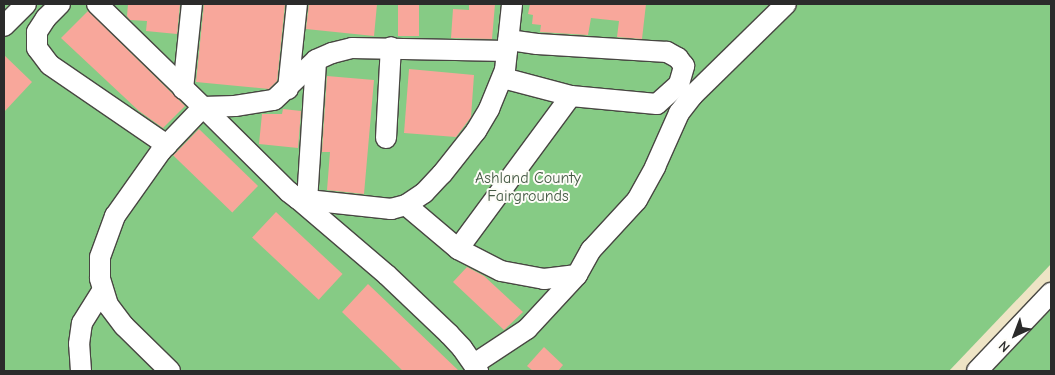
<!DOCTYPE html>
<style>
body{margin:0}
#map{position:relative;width:1055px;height:375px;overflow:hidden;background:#eee4c5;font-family:"Comic Neue",sans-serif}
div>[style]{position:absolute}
.green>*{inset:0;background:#86cb85}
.building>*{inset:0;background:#f8a79b;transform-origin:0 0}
.roads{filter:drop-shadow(1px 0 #484742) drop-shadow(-1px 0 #484742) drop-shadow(0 1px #484742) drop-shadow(0 -1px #484742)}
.minor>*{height:20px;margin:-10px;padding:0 10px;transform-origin:10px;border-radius:10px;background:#fff}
span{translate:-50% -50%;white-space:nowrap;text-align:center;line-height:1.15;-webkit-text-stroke:4px #fdfcf7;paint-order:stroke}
.park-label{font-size:16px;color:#465b46}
.frame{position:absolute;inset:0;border:5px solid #2b2b2b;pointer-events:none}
.north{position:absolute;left:990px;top:310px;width:50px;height:50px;-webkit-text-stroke:4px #fdfcf7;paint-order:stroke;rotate:223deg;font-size:14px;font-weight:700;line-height:20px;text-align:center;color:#2b2b2b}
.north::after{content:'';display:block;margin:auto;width:18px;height:22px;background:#2b2b2b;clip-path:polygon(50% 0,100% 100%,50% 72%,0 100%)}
</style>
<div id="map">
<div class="green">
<div style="clip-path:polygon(4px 4px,1051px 4px,1051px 264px,949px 371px,4px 371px)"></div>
<div style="clip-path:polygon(1051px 302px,1051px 371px,985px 371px)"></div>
</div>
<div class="building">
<div style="clip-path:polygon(128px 4px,180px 4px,177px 34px,146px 31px,147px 21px,130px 20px,127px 16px)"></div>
<div style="clip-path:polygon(204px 4px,285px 4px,277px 81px,269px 89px,196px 82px)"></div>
<div style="clip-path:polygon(309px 4px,377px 4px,374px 36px,306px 29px)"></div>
<div style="left:398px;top:4px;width:21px;height:32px"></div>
<div style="clip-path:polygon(469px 4px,495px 4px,492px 39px,451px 38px,453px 9px,469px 10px)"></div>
<div style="clip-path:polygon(530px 4px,646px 4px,642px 39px,617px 37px,619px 21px,591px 18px,588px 35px,540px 32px,541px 25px,532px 24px,533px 15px,528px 14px)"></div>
<div style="clip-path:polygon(88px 11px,185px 106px,163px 128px,139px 111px,61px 38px)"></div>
<div style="clip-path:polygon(4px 55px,32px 82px,4px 112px)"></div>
<div style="clip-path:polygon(409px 69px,474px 75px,471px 117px,456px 137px,404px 133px)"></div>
<div style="clip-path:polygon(327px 76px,374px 80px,364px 194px,327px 190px,330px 152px,322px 152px)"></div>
<div style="clip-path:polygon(283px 109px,301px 111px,298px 148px,259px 144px,262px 114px,282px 114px)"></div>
<div style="left:199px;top:129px;width:82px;height:37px;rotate:44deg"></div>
<div style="left:276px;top:212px;width:91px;height:35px;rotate:43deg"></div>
<div style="clip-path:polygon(467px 267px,484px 276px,523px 312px,504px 330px,453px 282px)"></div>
<div style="clip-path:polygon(368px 284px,459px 371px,403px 371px,342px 312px)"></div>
<div style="clip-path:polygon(544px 347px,563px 365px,558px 371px,533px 371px,527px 366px)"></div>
</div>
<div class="roads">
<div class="minor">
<div style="left:60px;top:4px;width:20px;rotate:135deg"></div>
<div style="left:46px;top:18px;width:17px;rotate:123deg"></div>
<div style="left:37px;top:32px;width:16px;rotate:90deg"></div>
<div style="left:37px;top:48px;width:21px;rotate:53deg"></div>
<div style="left:50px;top:65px;width:142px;rotate:34.4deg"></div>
<div style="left:97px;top:4px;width:148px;rotate:44.2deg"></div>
<div style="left:203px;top:107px;width:32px;rotate:-2deg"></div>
<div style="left:235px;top:106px;width:39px;rotate:-9deg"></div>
<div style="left:274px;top:100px;width:58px;rotate:-43.6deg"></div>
<div style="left:316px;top:60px;width:17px;rotate:-24deg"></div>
<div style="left:332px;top:53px;width:21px;rotate:-14deg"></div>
<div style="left:352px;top:48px;width:155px;rotate:1.1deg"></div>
<div style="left:4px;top:26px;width:31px;rotate:-45deg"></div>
<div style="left:503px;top:78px;width:70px;rotate:14.8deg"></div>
<div style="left:571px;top:96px;width:86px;rotate:5.3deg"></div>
<div style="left:657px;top:104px;width:30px;rotate:-42deg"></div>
<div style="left:679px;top:84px;width:19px;rotate:-74deg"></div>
<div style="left:684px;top:66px;width:10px;rotate:-127deg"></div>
<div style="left:678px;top:58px;width:13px;rotate:-151deg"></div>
<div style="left:667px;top:52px;width:130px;rotate:-176.5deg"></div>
<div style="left:537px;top:44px;width:29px;rotate:-172deg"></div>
<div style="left:183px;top:89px;width:85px;rotate:-84deg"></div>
<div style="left:288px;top:89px;width:85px;rotate:-84deg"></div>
<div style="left:386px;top:138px;width:91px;rotate:-86.9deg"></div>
<div style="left:298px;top:199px;width:117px;rotate:40.5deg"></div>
<div style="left:387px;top:275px;width:86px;rotate:43.6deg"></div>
<div style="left:449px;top:334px;width:19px;rotate:47deg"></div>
<div style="left:462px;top:348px;width:28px;rotate:55deg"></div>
<div style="left:307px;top:201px;width:141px;rotate:-86.3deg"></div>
<div style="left:406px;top:205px;width:68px;rotate:40.2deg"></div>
<div style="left:458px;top:249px;width:48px;rotate:27.1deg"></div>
<div style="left:501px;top:271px;width:44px;rotate:10.5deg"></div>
<div style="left:544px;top:279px;width:33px;rotate:-7deg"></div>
<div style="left:458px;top:249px;width:190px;rotate:-53.6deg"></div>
<div style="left:474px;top:364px;width:64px;rotate:-33.4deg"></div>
<div style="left:527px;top:329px;width:74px;rotate:-47.2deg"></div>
<div style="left:577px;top:275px;width:29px;rotate:-61deg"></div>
<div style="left:591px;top:250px;width:68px;rotate:-47.4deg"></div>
<div style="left:637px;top:200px;width:38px;rotate:-61deg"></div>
<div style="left:655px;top:167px;width:59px;rotate:-66deg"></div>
<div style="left:679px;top:113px;width:23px;rotate:-52deg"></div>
<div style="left:693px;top:95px;width:130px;rotate:-44.4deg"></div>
<div style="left:81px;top:371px;width:27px;rotate:-94deg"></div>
<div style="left:79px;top:344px;width:21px;rotate:-82deg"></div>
<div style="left:82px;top:323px;width:39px;rotate:-58deg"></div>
<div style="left:170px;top:371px;width:64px;rotate:-135.6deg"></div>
<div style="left:124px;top:326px;width:26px;rotate:-127deg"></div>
<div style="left:108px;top:305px;width:28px;rotate:-107deg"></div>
<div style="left:100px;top:278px;width:21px;rotate:-90deg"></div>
<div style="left:100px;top:257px;width:44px;rotate:-69.9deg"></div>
<div style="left:115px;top:216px;width:80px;rotate:-54.7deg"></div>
<div style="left:161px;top:151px;width:61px;rotate:-46.3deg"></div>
<div style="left:203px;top:107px;width:121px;rotate:44.7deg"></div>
<div style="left:289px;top:192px;width:11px;rotate:38deg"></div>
<div style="left:298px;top:199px;width:94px;rotate:6.1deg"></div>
<div style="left:391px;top:209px;width:16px;rotate:-15deg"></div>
<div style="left:406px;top:205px;width:22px;rotate:-34deg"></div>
<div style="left:424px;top:193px;width:26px;rotate:-47deg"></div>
<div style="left:442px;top:174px;width:55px;rotate:-51.7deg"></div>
<div style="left:476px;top:131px;width:26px;rotate:-59deg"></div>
<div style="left:489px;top:109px;width:42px;rotate:-67.7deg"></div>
<div style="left:505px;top:70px;width:66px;rotate:-83.9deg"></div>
<div style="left:977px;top:371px;width:108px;rotate:-46.5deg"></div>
</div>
</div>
<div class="park-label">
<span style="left:528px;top:187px">Ashland County<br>Fairgrounds</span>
</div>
<div class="frame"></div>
<div class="north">N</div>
</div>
